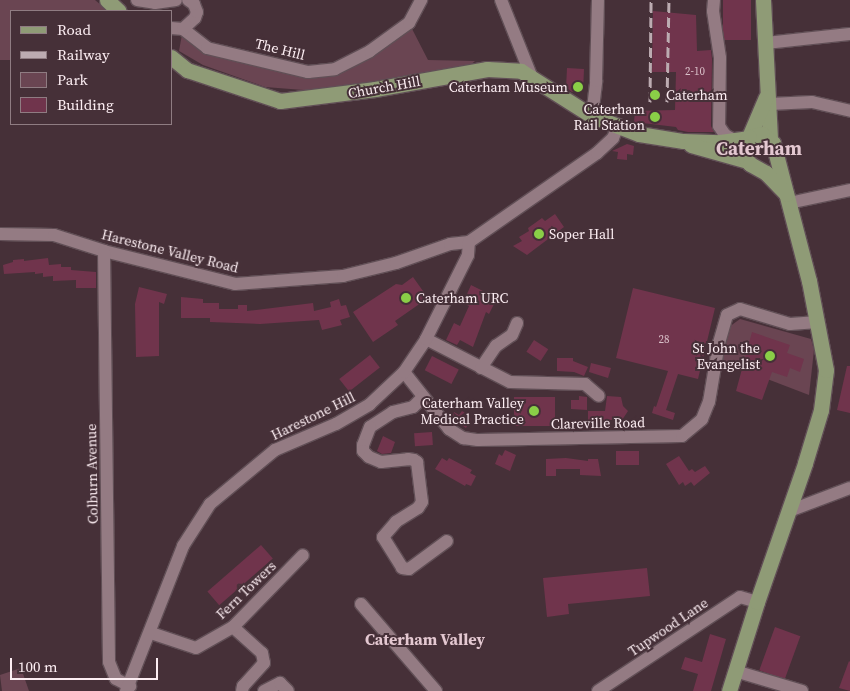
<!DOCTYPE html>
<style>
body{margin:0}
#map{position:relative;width:850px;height:691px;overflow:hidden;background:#463038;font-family:"Source Serif 4",serif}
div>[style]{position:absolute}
.green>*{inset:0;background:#6a4552}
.building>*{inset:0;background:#70344c;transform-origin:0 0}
.roads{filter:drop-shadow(1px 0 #614f56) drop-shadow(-1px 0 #614f56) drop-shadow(0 1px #614f56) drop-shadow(0 -1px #614f56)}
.minor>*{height:12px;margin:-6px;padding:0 6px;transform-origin:6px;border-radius:6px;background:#947b83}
.major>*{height:15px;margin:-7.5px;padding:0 7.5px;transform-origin:7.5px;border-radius:7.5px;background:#8f9b76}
.rail>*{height:3px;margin-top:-1.5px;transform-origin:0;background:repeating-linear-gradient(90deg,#bcabb1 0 10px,transparent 0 15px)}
.dots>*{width:14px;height:14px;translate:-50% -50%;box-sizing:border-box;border:2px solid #463038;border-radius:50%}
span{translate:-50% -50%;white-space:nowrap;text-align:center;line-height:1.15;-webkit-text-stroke:4px #463038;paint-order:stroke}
.number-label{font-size:11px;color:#d9bfc8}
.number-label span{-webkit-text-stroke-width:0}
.street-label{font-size:14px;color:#fcedf2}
.poi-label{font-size:14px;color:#fcedf2}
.right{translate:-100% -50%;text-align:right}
.left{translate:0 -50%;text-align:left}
.quarter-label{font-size:16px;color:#e4c8d1;font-weight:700}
.district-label{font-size:19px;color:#e4c8d1;font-weight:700}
.legend{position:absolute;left:10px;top:10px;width:162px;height:115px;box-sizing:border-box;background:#463038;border:1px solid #8f7c82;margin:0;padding:6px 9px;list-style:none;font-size:15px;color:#fcedf2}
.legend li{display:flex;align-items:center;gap:10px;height:25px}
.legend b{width:25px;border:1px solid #8f7c82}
.scale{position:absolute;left:10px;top:658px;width:148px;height:22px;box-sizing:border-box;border:2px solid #fcedf2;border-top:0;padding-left:6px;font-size:15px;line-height:18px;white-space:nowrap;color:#fcedf2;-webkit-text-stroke:4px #463038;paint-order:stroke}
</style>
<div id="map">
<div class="green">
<div style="clip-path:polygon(0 0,95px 0,108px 11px,11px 11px,11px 60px,0 60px)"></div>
<div style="clip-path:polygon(409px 23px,428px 60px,475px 61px,468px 67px,316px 91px,265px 87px,203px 65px,179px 51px,183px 29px,207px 48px,308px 72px,335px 69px)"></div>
<div style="clip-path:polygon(740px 319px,811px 339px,814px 350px,809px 395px,720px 361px,729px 327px)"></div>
<div style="clip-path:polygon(21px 668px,29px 691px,2px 691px,0 675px)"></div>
</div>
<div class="building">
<div style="left:723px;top:0;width:28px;height:40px"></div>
<div style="clip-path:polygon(653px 11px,696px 15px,697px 51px,711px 50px,712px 59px,711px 126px,714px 132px,688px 132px,678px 130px,676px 127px,634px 122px,635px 111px,675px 110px,676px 72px,652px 72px)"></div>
<div style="clip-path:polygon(567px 68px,584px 69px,583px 92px,572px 92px,566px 88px)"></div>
<div style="clip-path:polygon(627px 144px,634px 146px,633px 155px,627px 154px,627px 160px,617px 159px,618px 152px,612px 151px)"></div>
<div style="clip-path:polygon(555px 214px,564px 227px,527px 255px,513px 246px,522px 241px,519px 237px,529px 231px,528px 228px,542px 218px,545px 221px)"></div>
<div style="clip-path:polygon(48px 258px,49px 265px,61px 264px,61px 267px,71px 267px,71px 270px,96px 272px,96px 288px,76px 288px,76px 280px,53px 281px,53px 276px,43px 277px,43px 273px,35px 274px,35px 272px,4px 274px,3px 265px,13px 262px,13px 260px,24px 259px,24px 261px)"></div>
<div style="clip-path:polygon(413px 277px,428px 298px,395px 321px,398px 325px,373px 342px,353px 312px,396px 284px,402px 285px)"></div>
<div style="clip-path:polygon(471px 285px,485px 292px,482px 296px,495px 302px,489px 314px,486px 312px,473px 347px,460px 340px,457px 345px,446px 340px,454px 323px,460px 326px,469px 306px,463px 303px)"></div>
<div style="clip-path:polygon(139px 287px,167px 294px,164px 304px,159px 302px,159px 356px,136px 357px,135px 304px)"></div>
<div style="clip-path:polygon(633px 288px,715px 308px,698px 379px,678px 374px,666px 410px,675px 413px,673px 420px,652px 413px,654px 406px,656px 407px,668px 371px,616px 358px)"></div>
<div style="clip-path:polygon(181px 297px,203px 299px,203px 303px,219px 303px,219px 309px,238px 309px,238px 305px,247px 305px,247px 311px,313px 303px,314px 311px,331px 307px,330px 302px,339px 299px,341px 306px,346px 305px,350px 317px,340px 320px,342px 325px,322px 330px,319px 320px,260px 324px,210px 322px,210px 318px,181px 318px)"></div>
<div style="clip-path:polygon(752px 332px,790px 345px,787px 353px,804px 359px,800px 372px,790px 368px,787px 377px,772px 372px,762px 400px,736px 391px)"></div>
<div style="left:534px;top:340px;width:17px;height:14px;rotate:33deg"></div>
<div style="left:370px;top:355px;width:16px;height:39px;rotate:52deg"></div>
<div style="left:432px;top:356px;width:30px;height:16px;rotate:27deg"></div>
<div style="clip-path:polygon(557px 358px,573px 358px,573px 361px,588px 367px,584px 376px,574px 372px,557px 371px)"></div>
<div style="clip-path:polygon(591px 363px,611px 368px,608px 378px,589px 372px)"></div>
<div style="clip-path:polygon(847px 366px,850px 366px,850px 413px,837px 410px)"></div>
<div style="clip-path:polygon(579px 396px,587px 397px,587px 410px,571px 409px,571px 400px,579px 400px)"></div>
<div style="clip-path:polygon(607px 396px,621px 397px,623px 406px,628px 411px,622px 420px,588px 420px,588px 411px,605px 411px)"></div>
<div style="left:514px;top:397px;width:41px;height:29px"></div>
<div style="clip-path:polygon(462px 411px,469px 415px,468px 417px,471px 419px,466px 428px,451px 418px,454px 412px,459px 415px)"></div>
<div style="left:432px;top:432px;width:13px;height:18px;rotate:86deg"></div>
<div style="clip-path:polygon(383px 436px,395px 442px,391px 453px,382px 454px,377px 451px)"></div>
<div style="clip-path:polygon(505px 450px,516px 455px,510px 471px,495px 464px,499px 454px,502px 456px)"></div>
<div style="left:616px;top:451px;width:23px;height:14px"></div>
<div style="clip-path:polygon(679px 456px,689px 471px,692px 469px,695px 472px,705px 466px,710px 473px,694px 486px,691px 482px,685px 486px,683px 482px,679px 485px,666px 464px)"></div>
<div style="clip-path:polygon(442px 458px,447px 461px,449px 458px,472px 470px,470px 473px,476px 476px,471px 486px,466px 484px,465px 486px,435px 469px)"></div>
<div style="clip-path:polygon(566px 458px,588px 461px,588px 459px,598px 459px,601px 476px,580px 475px,580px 469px,556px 469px,556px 476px,546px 476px,546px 459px)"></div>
<div style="left:261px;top:545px;width:18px;height:71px;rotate:49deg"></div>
<div style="clip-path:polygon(647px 568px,650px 596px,568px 604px,569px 614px,547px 617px,543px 578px)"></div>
<div style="left:775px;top:627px;width:27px;height:46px;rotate:20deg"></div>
<div style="clip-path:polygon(710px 634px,726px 639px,711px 691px,693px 691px,698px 674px,681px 669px,685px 657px,702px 662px)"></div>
<div style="clip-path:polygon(849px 661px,850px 662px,850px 691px,839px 688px)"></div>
</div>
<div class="roads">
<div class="minor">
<div style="left:137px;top:0;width:18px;rotate:9deg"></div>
<div style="left:155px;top:3px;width:21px;rotate:-8deg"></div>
<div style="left:501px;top:0;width:84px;rotate:68.3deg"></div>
<div style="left:714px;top:0;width:11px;rotate:95deg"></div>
<div style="left:713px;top:11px;width:48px;rotate:81.5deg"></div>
<div style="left:720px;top:58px;width:68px;rotate:90.8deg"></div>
<div style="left:719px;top:126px;width:11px;rotate:56deg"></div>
<div style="left:725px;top:135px;width:13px;rotate:29deg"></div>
<div style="left:171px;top:28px;width:12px;rotate:5deg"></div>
<div style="left:183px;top:29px;width:31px;rotate:38deg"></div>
<div style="left:207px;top:48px;width:104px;rotate:13.4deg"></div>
<div style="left:308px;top:72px;width:27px;rotate:-6deg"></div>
<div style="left:335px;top:69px;width:39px;rotate:-27deg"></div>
<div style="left:370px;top:51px;width:48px;rotate:-35.7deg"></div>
<div style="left:409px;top:23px;width:26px;rotate:-62deg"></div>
<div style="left:183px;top:29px;width:16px;rotate:-43deg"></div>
<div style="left:195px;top:18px;width:6px;rotate:-72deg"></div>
<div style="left:197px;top:12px;width:9px;rotate:-111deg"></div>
<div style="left:194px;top:4px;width:7px;rotate:-146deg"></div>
<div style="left:766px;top:43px;width:84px;rotate:-6.1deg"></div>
<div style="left:770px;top:104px;width:42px;rotate:-2.7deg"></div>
<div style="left:812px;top:102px;width:39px;rotate:13deg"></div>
<div style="left:592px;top:116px;width:35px;rotate:-83deg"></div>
<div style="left:596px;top:81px;width:81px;rotate:-88.6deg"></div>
<div style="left:789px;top:203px;width:62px;rotate:-12deg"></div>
<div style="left:0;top:234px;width:54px;rotate:1.1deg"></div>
<div style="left:54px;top:235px;width:52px;rotate:17.7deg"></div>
<div style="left:104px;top:251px;width:135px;rotate:14.1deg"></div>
<div style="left:235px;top:284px;width:108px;rotate:-4.2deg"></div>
<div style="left:343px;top:276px;width:55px;rotate:-13.8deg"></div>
<div style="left:396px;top:263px;width:57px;rotate:-19.4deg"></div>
<div style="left:450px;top:244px;width:19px;rotate:-6deg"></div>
<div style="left:469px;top:242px;width:156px;rotate:-34.8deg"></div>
<div style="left:597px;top:153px;width:22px;rotate:-43deg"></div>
<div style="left:613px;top:138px;width:13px;rotate:-67deg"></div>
<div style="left:104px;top:251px;width:411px;rotate:89.3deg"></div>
<div style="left:109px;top:662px;width:18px;rotate:68deg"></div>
<div style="left:116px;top:679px;width:16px;rotate:27deg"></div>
<div style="left:426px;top:339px;width:94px;rotate:27.1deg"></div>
<div style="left:510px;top:382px;width:75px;rotate:1.5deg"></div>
<div style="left:585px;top:384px;width:18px;rotate:41deg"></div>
<div style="left:481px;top:368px;width:27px;rotate:-56deg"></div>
<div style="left:496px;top:346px;width:19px;rotate:-35deg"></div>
<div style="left:512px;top:335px;width:13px;rotate:-67deg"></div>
<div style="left:404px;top:372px;width:73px;rotate:51.7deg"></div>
<div style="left:449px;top:429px;width:17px;rotate:33deg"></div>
<div style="left:463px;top:438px;width:15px;rotate:8deg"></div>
<div style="left:478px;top:440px;width:204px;rotate:-1.1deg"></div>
<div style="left:682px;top:436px;width:26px;rotate:-40deg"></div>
<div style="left:702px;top:419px;width:18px;rotate:-68deg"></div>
<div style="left:709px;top:402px;width:60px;rotate:-80.4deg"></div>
<div style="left:719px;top:343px;width:29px;rotate:-74deg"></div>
<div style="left:727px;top:315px;width:14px;rotate:-25deg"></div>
<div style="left:740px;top:309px;width:52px;rotate:16.7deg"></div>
<div style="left:790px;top:324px;width:28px;rotate:-4deg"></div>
<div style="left:423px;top:397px;width:14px;rotate:135deg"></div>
<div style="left:413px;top:407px;width:21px;rotate:166deg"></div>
<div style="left:393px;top:412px;width:27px;rotate:147deg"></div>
<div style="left:370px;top:427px;width:19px;rotate:111deg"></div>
<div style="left:363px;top:445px;width:6px;rotate:90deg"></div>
<div style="left:363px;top:451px;width:8px;rotate:45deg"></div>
<div style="left:369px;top:457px;width:13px;rotate:23deg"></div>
<div style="left:381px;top:462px;width:27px;rotate:-6deg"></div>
<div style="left:408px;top:459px;width:6px;rotate:9deg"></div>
<div style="left:414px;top:460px;width:4px;rotate:34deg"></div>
<div style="left:417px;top:462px;width:40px;rotate:82.9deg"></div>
<div style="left:422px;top:502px;width:7px;rotate:124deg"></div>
<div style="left:418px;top:508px;width:26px;rotate:148deg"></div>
<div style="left:396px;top:522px;width:20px;rotate:131deg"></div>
<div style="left:383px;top:537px;width:36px;rotate:58deg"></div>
<div style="left:402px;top:568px;width:7px;rotate:8deg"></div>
<div style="left:409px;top:569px;width:47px;rotate:-36.4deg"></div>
<div style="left:789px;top:511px;width:65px;rotate:-20.7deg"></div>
<div style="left:361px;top:604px;width:115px;rotate:49.2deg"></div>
<div style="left:233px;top:627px;width:39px;rotate:42deg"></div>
<div style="left:262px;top:653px;width:10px;rotate:79deg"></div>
<div style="left:264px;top:663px;width:31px;rotate:132deg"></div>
<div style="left:243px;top:686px;width:5px;rotate:101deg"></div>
<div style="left:151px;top:633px;width:47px;rotate:18.4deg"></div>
<div style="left:196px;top:648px;width:43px;rotate:-29.6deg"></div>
<div style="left:233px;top:627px;width:100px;rotate:-45.8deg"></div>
<div style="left:735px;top:671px;width:70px;rotate:16.6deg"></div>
<div style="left:126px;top:691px;width:156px;rotate:-68.5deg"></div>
<div style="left:183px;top:546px;width:50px;rotate:-57.3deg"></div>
<div style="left:210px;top:504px;width:85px;rotate:-39.7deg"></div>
<div style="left:275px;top:450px;width:66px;rotate:-23.1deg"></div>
<div style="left:336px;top:424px;width:39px;rotate:-30deg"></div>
<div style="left:370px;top:404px;width:47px;rotate:-43.3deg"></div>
<div style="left:404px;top:372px;width:40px;rotate:-56deg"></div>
<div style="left:426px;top:339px;width:94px;rotate:-63.4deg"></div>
<div style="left:468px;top:255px;width:13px;rotate:-86deg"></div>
<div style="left:264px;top:691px;width:18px;rotate:-27deg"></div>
<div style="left:280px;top:683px;width:11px;rotate:45deg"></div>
<div style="left:598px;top:691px;width:170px;rotate:-33.5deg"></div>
<div style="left:740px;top:597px;width:18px;rotate:16deg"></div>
</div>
<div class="major">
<div style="left:107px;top:0;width:16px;rotate:43deg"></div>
<div style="left:763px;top:0;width:139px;rotate:87.1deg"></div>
<div style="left:171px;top:57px;width:21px;rotate:39deg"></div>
<div style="left:187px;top:70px;width:98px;rotate:18.4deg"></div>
<div style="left:280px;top:101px;width:96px;rotate:-7.2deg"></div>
<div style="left:375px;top:89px;width:114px;rotate:-10.1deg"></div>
<div style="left:487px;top:69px;width:34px;rotate:3deg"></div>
<div style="left:521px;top:71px;width:84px;rotate:32.4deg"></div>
<div style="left:592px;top:116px;width:50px;rotate:21deg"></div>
<div style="left:639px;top:134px;width:45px;rotate:9deg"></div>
<div style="left:683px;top:141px;width:37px;rotate:2deg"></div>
<div style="left:720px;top:142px;width:28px;rotate:-8deg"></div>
<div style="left:749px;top:137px;width:43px;rotate:-67deg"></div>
<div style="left:691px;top:145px;width:58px;rotate:15.9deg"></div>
<div style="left:729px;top:691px;width:93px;rotate:-72.5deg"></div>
<div style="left:757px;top:602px;width:147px;rotate:-70.9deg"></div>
<div style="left:805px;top:463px;width:55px;rotate:-73.2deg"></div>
<div style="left:821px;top:410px;width:40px;rotate:-82.9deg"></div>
<div style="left:826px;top:370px;width:91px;rotate:-100.8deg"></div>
<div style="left:809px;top:281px;width:143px;rotate:-104.6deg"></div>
<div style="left:773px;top:143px;width:14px;rotate:-141deg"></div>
<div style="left:762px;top:134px;width:13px;rotate:167deg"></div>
<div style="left:749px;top:137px;width:10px;rotate:127deg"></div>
<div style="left:743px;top:145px;width:12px;rotate:85deg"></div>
<div style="left:744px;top:157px;width:9px;rotate:49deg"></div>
<div style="left:750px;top:164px;width:18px;rotate:29deg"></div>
<div style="left:766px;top:173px;width:29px;rotate:46deg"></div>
</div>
</div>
<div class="rail">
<div style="left:650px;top:102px;width:102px;rotate:-89.4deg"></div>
<div style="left:667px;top:102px;width:102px;rotate:-88.9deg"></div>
</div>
<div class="dots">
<div style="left:578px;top:87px;background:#8ace47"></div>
<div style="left:655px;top:95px;background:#8ace47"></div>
<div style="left:655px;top:117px;background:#8ace47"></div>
<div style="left:539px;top:234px;background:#8ace47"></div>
<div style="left:406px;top:298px;background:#8ace47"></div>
<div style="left:770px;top:356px;background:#8ace47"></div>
<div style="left:534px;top:411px;background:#8ace47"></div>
</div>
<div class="number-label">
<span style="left:695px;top:72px">2-10</span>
<span style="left:664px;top:340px">28</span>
</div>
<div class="street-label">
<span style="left:280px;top:49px;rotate:14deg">The Hill</span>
<span style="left:384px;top:87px;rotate:-10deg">Church Hill</span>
<span style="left:170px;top:251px;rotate:14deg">Harestone Valley Road</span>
<span style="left:313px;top:416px;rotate:-26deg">Harestone Hill</span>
<span style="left:598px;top:423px;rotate:-1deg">Clareville Road</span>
<span style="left:92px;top:474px;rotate:-91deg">Colburn Avenue</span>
<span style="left:246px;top:590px;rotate:-44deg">Fern Towers</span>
<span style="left:668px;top:627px;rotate:-34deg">Tupwood Lane</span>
</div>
<div class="poi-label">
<span class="right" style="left:568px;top:87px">Caterham Museum</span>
<span class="left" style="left:666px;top:95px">Caterham</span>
<span class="right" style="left:645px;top:117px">Caterham<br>Rail Station</span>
<span class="left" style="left:549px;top:234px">Soper Hall</span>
<span class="left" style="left:416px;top:298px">Caterham URC</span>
<span class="right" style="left:760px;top:356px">St John the<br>Evangelist</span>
<span class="right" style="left:524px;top:411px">Caterham Valley<br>Medical Practice</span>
</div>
<div class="quarter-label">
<span style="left:425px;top:639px">Caterham Valley</span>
</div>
<div class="district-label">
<span style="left:759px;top:149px">Caterham</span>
</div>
<ul class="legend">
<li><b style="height:6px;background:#8f9b76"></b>Road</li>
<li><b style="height:6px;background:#bcabb1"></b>Railway</li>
<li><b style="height:14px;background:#6a4552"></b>Park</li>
<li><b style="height:14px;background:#70344c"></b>Building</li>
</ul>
<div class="scale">100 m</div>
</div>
